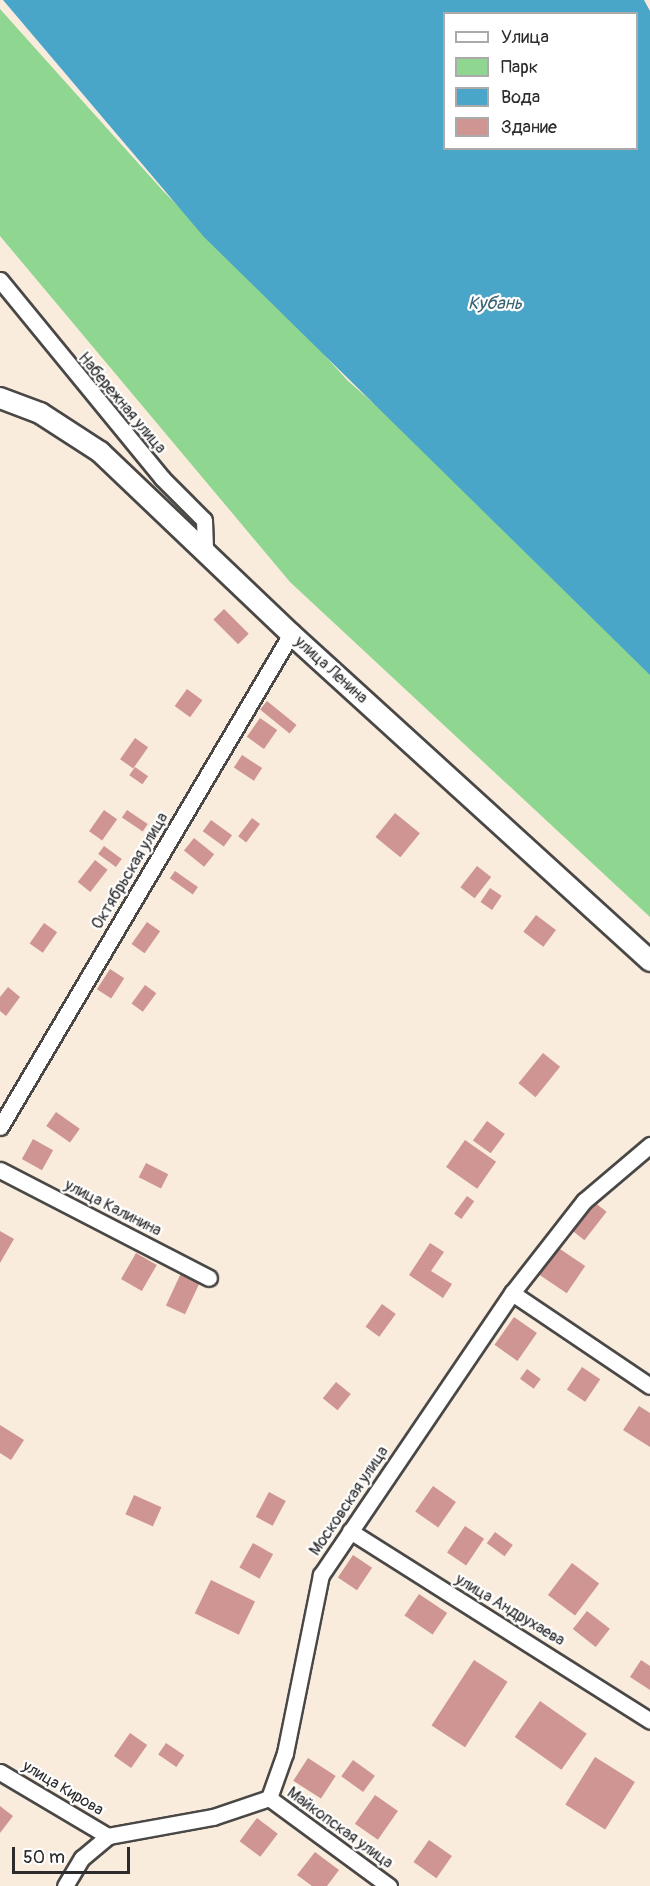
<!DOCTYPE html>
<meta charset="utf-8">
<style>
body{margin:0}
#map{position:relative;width:650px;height:1886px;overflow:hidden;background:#f9ecdc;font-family:Pangolin,sans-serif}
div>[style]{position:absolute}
.green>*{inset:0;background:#8fd690}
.water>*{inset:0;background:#4aa6c8}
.building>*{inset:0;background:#ce9592;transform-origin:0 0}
.roads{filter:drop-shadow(2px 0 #4a4846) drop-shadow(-2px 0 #4a4846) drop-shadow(0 2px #4a4846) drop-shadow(0 -2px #4a4846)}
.minor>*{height:15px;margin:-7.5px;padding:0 7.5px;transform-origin:7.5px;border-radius:7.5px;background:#fff}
.tertiary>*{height:20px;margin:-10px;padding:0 10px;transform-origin:10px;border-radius:10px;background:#fff}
span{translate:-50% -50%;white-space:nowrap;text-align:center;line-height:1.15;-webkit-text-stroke:4.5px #fff;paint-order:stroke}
.street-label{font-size:16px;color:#2b2b2b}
.water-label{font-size:18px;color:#396272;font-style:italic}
.legend{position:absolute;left:443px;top:12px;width:195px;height:138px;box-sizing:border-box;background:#fff;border:2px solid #aaa;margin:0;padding:8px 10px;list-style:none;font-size:18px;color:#2b2b2b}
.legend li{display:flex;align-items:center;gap:12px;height:30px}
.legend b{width:30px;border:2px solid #aaa}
.scale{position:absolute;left:12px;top:1847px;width:118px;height:27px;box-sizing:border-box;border:3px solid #2b2b2b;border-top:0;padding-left:8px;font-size:18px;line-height:21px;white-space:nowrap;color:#2b2b2b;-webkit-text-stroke:4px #fff;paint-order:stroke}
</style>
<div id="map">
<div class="green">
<div style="clip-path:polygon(0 9px,164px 192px,282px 308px,347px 380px,471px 489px,650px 671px,650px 917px,290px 582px,0 236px)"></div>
</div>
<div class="water">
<div style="clip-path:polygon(evenodd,3px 0,644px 0,650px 11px,650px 675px,204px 237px,3px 0,444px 14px,636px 14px,636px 148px,444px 148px,444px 14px)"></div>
</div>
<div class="building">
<div style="left:224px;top:609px;width:35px;height:15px;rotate:45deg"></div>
<div style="left:187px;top:689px;width:19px;height:21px;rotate:36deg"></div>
<div style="left:267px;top:701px;width:38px;height:11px;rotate:39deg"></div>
<div style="left:260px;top:718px;width:21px;height:23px;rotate:35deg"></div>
<div style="left:135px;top:738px;width:16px;height:26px;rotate:35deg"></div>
<div style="left:242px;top:755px;width:24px;height:15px;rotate:33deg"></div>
<div style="left:135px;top:767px;width:16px;height:10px;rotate:35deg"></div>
<div style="left:104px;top:810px;width:16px;height:26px;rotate:35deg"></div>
<div style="left:127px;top:810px;width:25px;height:9px;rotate:34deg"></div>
<div style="left:395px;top:813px;width:32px;height:31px;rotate:39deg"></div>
<div style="left:252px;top:818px;width:10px;height:23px;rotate:37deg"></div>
<div style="left:211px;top:820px;width:26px;height:14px;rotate:36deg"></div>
<div style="left:194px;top:838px;width:26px;height:16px;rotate:39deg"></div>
<div style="left:104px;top:846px;width:22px;height:10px;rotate:36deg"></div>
<div style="left:95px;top:860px;width:16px;height:28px;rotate:38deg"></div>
<div style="left:477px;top:866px;width:18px;height:27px;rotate:38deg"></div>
<div style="left:175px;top:871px;width:28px;height:9px;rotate:35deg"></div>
<div style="left:490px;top:888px;width:14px;height:17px;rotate:34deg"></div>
<div style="left:536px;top:915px;width:25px;height:21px;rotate:37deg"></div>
<div style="left:147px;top:922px;width:16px;height:27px;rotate:35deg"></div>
<div style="left:44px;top:923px;width:16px;height:25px;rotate:35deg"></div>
<div style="left:110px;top:969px;width:17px;height:24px;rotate:33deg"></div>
<div style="left:145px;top:985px;width:14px;height:23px;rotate:36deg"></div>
<div style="clip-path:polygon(8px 987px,20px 997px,6px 1016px,0 1011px,0 997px)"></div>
<div style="left:543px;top:1053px;width:22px;height:39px;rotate:39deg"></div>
<div style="left:56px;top:1112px;width:29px;height:17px;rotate:35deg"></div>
<div style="left:487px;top:1121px;width:22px;height:24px;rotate:36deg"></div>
<div style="left:33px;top:1139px;width:23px;height:23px;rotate:29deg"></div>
<div style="left:465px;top:1140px;width:38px;height:33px;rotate:35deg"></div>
<div style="left:146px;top:1163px;width:25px;height:16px;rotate:27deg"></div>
<div style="left:467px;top:1196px;width:9px;height:22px;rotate:36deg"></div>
<div style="left:594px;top:1202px;width:16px;height:36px;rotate:38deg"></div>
<div style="clip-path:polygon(0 1231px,14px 1239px,0 1263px)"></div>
<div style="clip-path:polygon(430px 1243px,444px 1252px,431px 1271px,452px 1284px,443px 1298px,409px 1275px)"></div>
<div style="left:557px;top:1247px;width:34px;height:33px;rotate:34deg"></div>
<div style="left:136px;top:1253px;width:24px;height:30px;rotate:30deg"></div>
<div style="left:182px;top:1271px;width:21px;height:38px;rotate:25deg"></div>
<div style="left:382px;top:1304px;width:17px;height:28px;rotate:36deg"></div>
<div style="left:514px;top:1317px;width:28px;height:34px;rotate:35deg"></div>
<div style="left:582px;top:1367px;width:22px;height:27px;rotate:34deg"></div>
<div style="left:527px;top:1369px;width:17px;height:12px;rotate:36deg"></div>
<div style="left:336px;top:1382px;width:19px;height:21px;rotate:39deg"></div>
<div style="clip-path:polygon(639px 1406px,650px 1413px,650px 1447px,623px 1430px)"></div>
<div style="clip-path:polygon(0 1425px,24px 1440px,11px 1460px,0 1453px)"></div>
<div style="left:433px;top:1486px;width:28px;height:31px;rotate:35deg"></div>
<div style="left:269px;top:1492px;width:19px;height:28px;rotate:28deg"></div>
<div style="left:134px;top:1495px;width:30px;height:21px;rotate:24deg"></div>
<div style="left:465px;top:1526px;width:23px;height:32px;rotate:34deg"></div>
<div style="left:495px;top:1532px;width:22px;height:14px;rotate:36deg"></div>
<div style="left:253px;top:1543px;width:23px;height:28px;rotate:29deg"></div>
<div style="left:353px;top:1555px;width:23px;height:27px;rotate:34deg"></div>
<div style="left:572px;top:1563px;width:34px;height:40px;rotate:37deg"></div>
<div style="left:211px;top:1580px;width:49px;height:37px;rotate:26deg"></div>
<div style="left:419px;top:1594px;width:34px;height:26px;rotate:34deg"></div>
<div style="left:587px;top:1611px;width:29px;height:23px;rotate:38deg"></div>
<div style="left:474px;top:1660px;width:40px;height:78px;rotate:33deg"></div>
<div style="clip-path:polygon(641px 1660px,650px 1666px,650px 1690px,630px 1677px)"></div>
<div style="left:540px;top:1701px;width:57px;height:44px;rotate:35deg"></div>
<div style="left:130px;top:1733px;width:21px;height:28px;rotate:35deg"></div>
<div style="left:166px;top:1743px;width:22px;height:14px;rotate:34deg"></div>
<div style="left:595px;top:1757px;width:47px;height:56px;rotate:32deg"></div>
<div style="left:308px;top:1758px;width:33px;height:27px;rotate:33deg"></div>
<div style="left:353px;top:1760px;width:27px;height:20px;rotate:36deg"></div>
<div style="left:375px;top:1795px;width:28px;height:35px;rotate:35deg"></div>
<div style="clip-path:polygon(0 1806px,13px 1816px,0 1833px)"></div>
<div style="left:257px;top:1818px;width:26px;height:29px;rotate:37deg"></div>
<div style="left:429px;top:1840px;width:28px;height:27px;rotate:35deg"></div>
<div style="clip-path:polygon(315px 1852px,339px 1870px,327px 1886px,312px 1886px,297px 1875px)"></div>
</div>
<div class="roads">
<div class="minor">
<div style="left:0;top:280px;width:256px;rotate:50.7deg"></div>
<div style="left:162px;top:478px;width:59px;rotate:45deg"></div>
<div style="left:204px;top:520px;width:31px;rotate:88deg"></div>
<div style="left:0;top:1127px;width:572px;rotate:-59.45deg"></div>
<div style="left:0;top:1170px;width:235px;rotate:27.3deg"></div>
<div style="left:512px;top:1293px;width:166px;rotate:34deg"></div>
<div style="left:350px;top:1531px;width:355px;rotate:32.3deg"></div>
<div style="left:0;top:1772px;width:126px;rotate:30.7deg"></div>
<div style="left:269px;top:1798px;width:149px;rotate:36.3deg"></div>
<div style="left:65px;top:1886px;width:33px;rotate:-59deg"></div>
<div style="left:82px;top:1858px;width:34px;rotate:-40deg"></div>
<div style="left:108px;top:1836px;width:107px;rotate:-10.3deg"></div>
<div style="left:213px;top:1817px;width:59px;rotate:-18.7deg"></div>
<div style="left:269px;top:1798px;width:48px;rotate:-70.4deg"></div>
<div style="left:285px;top:1753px;width:182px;rotate:-78.6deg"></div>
<div style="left:321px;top:1575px;width:341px;rotate:-55.9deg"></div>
<div style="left:512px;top:1293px;width:117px;rotate:-52deg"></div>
<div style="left:584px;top:1201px;width:87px;rotate:-40.3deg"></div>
</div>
<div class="tertiary">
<div style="left:0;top:398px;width:43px;rotate:20.6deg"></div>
<div style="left:40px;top:413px;width:72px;rotate:33deg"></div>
<div style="left:100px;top:452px;width:264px;rotate:43.6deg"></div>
<div style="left:291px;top:634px;width:486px;rotate:42.3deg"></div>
</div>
</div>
<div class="street-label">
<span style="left:122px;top:403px;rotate:50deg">Набережная улица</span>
<span style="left:331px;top:670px;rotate:42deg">улица Ленина</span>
<span style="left:130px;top:871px;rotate:-59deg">Октябрьская улица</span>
<span style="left:113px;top:1208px;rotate:27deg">улица Калинина</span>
<span style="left:349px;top:1501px;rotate:-56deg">Московская улица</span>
<span style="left:510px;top:1610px;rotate:31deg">улица Андрухаева</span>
<span style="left:63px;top:1788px;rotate:31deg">улица Кирова</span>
<span style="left:340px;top:1828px;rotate:36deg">Майкопская улица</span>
</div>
<div class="water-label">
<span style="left:495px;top:304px">Кубань</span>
</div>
<ul class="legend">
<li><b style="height:8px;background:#fff"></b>Улица</li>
<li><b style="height:16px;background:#8fd690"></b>Парк</li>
<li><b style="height:16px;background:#4aa6c8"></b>Вода</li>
<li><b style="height:16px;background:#ce9592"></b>Здание</li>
</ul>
<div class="scale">50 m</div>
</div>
